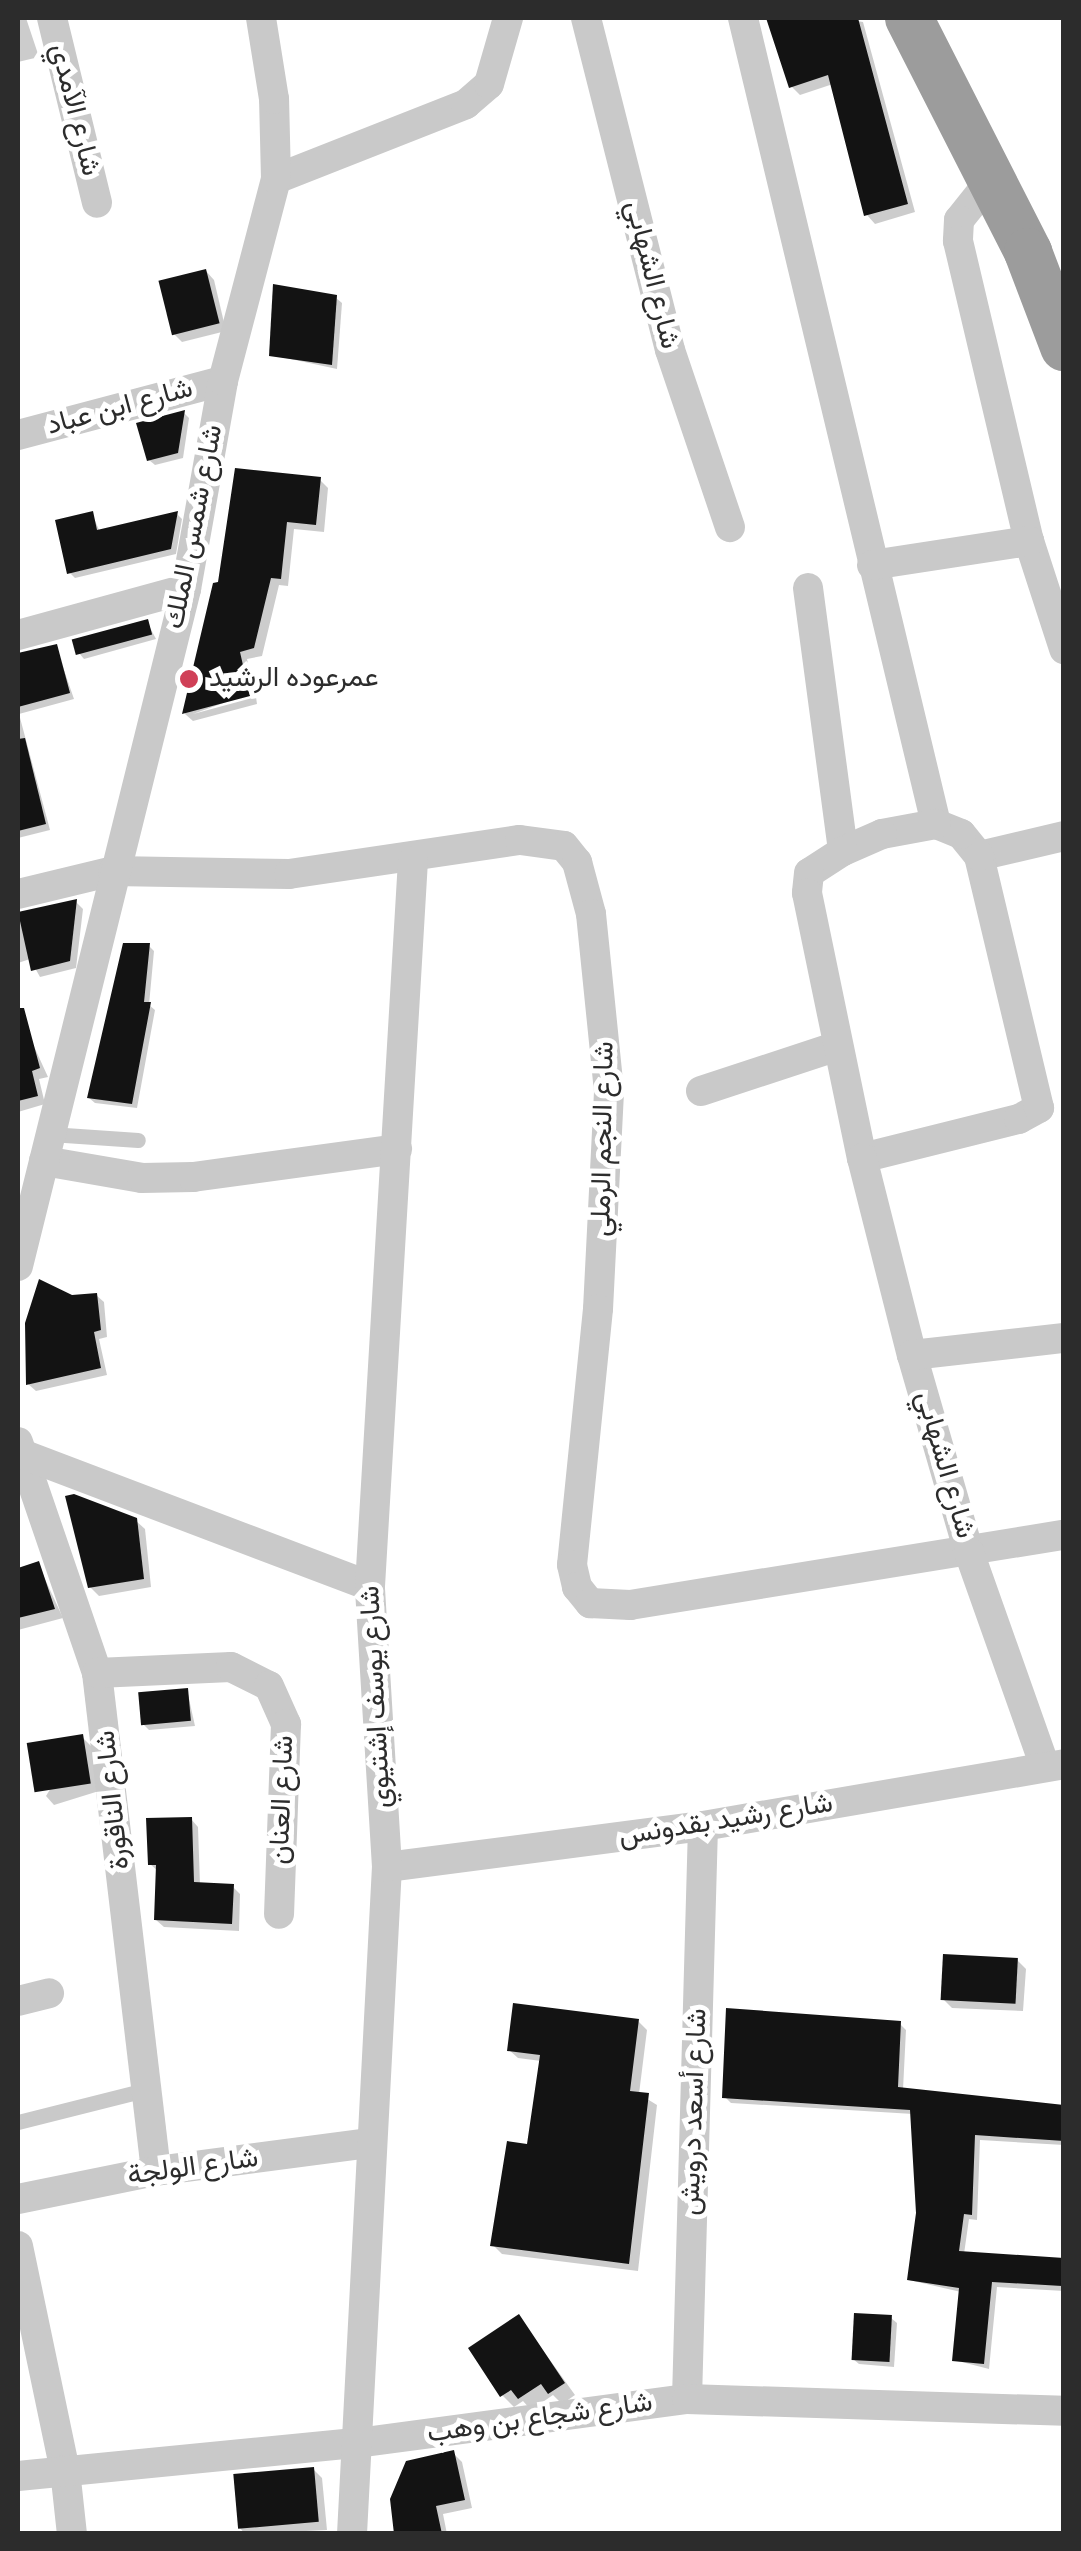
<!DOCTYPE html>
<meta charset="utf-8">
<style>
body{margin:0}
#map{position:relative;width:1081px;height:2551px;overflow:hidden;background:#fff;font-family:Overpass,Vazirmatn,sans-serif}
div>[style]{position:absolute}
.shadow>*{inset:0;background:#0003}
.building>*{inset:0;background:#131313;transform-origin:0 0}
.service>*{height:15px;margin:-7.5px;padding:0 7.5px;transform-origin:7.5px;border-radius:7.5px;background:#c9c9c9}
.minor>*{height:30px;margin:-15px;padding:0 15px;transform-origin:15px;border-radius:15px;background:#c9c9c9}
.trunk>*{height:48px;margin:-24px;padding:0 24px;transform-origin:24px;border-radius:24px;background:#9c9c9c}
.dots>*{width:28px;height:28px;translate:-50% -50%;box-sizing:border-box;border:5px solid #fff;border-radius:50%}
span{translate:-50% -50%;white-space:nowrap;text-align:center;line-height:1.15;-webkit-text-stroke:10px #fff;paint-order:stroke}
.street-label{font-size:28px;color:#2c2c2c}
.poi-label{font-size:28px;color:#2c2c2c}
.left{translate:0 -50%;text-align:left}
.frame{position:absolute;inset:0;border:20px solid #2c2c2c;pointer-events:none}
</style>
<div id="map">
<div class="shadow">
<div style="clip-path:polygon(26px 18px,39px 57px,18px 62px,18px 20px)"></div>
<div style="clip-path:polygon(768px 18px,811px 18px,813px 27px,840px 18px,863px 22px,915px 212px,875px 224px,867px 215px,833px 84px,800px 95px,791px 86px)"></div>
<div style="clip-path:polygon(206px 271px,214px 280px,226px 331px,182px 342px,173px 333px)"></div>
<div style="clip-path:polygon(336px 298px,342px 303px,337px 369px,272px 355px)"></div>
<div style="clip-path:polygon(184px 413px,189px 418px,183px 458px,155px 465px,149px 460px)"></div>
<div style="clip-path:polygon(320px 480px,328px 488px,324px 532px,294px 529px,288px 586px,279px 585px,262px 656px,247px 659px,254px 692px,193px 714px,256px 697px,257px 704px,193px 721px,185px 714px,215px 585px)"></div>
<div style="clip-path:polygon(92px 514px,100px 532px,177px 514px,182px 519px,176px 554px,75px 578px,69px 572px)"></div>
<div style="clip-path:polygon(147px 622px,156px 639px,84px 659px,79px 653px)"></div>
<div style="clip-path:polygon(56px 647px,74px 699px,19px 714px,50px 830px,18px 838px,18px 659px)"></div>
<div style="clip-path:polygon(76px 902px,83px 909px,76px 968px,40px 977px,30px 959px,18px 963px,18px 913px)"></div>
<div style="clip-path:polygon(149px 946px,154px 951px,149px 1005px,155px 1010px,137px 1108px,95px 1103px,89px 1098px)"></div>
<div style="clip-path:polygon(32px 1042px,48px 1077px,39px 1079px,45px 1104px,18px 1112px,18px 1046px)"></div>
<div style="clip-path:polygon(96px 1295px,104px 1302px,107px 1337px,99px 1339px,107px 1375px,36px 1391px,28px 1384px,71px 1297px)"></div>
<div style="clip-path:polygon(135px 1520px,145px 1529px,151px 1587px,99px 1596px,90px 1587px)"></div>
<div style="clip-path:polygon(38px 1564px,63px 1618px,18px 1630px,18px 1572px)"></div>
<div style="clip-path:polygon(187px 1690px,195px 1726px,149px 1730px,143px 1724px)"></div>
<div style="clip-path:polygon(82px 1737px,91px 1746px,99px 1791px,54px 1805px,46px 1796px)"></div>
<div style="clip-path:polygon(191px 1819px,198px 1827px,200px 1885px,233px 1887px,240px 1894px,239px 1931px,164px 1927px,156px 1920px,159px 1872px,150px 1864px)"></div>
<div style="clip-path:polygon(1017px 1960px,1026px 1969px,1023px 2011px,952px 2008px,943px 1999px)"></div>
<div style="clip-path:polygon(638px 2021px,647px 2030px,639px 2094px,657px 2105px,638px 2271px,502px 2254px,493px 2245px,529px 2147px,541px 2061px,518px 2058px,509px 2050px)"></div>
<div style="clip-path:polygon(900px 2024px,906px 2030px,903px 2090px,1064px 2107px,1064px 2145px,980px 2140px,977px 2220px,969px 2219px,964px 2254px,1063px 2261px,1064px 2291px,997px 2287px,989px 2369px,954px 2360px,961px 2292px,909px 2280px,918px 2213px,913px 2114px,731px 2103px,725px 2097px)"></div>
<div style="clip-path:polygon(519px 2317px,575px 2395px,562px 2404px,553px 2395px,531px 2410px,523px 2401px,514px 2407px,502px 2395px)"></div>
<div style="clip-path:polygon(891px 2318px,897px 2323px,894px 2367px,859px 2364px,853px 2359px)"></div>
<div style="clip-path:polygon(453px 2453px,462px 2462px,472px 2508px,443px 2514px,447px 2534px,397px 2534px)"></div>
<div style="clip-path:polygon(313px 2469px,322px 2478px,327px 2530px,245px 2534px,240px 2528px)"></div>
</div>
<div class="building">
<div style="clip-path:polygon(766px 18px,858px 18px,908px 204px,864px 216px,828px 75px,789px 88px)"></div>
<div style="left:206px;top:269px;width:56px;height:49px;rotate:76deg"></div>
<div style="clip-path:polygon(273px 284px,337px 295px,332px 365px,269px 356px)"></div>
<div style="clip-path:polygon(185px 410px,178px 453px,147px 461px,136px 423px)"></div>
<div style="clip-path:polygon(235px 468px,321px 477px,316px 525px,287px 522px,281px 579px,271px 578px,254px 648px,240px 652px,250px 696px,182px 714px,213px 583px,218px 582px)"></div>
<div style="clip-path:polygon(93px 511px,97px 530px,178px 511px,171px 549px,67px 574px,55px 520px)"></div>
<div style="left:148px;top:619px;width:16px;height:79px;rotate:75deg"></div>
<div style="clip-path:polygon(57px 644px,70px 693px,18px 707px,18px 653px)"></div>
<div style="clip-path:polygon(25px 738px,46px 824px,18px 831px,18px 739px)"></div>
<div style="clip-path:polygon(77px 899px,70px 961px,31px 971px,18px 912px)"></div>
<div style="clip-path:polygon(123px 943px,150px 943px,144px 1002px,151px 1002px,132px 1104px,87px 1098px)"></div>
<div style="clip-path:polygon(18px 1008px,24px 1008px,40px 1068px,32px 1071px,38px 1096px,18px 1101px)"></div>
<div style="clip-path:polygon(39px 1279px,72px 1295px,97px 1293px,101px 1330px,94px 1332px,101px 1368px,26px 1385px,25px 1323px)"></div>
<div style="clip-path:polygon(74px 1494px,137px 1518px,144px 1579px,88px 1588px,65px 1496px)"></div>
<div style="clip-path:polygon(39px 1561px,55px 1609px,18px 1618px,18px 1568px)"></div>
<div style="left:188px;top:1688px;width:33px;height:50px;rotate:85deg"></div>
<div style="left:83px;top:1734px;width:50px;height:57px;rotate:81deg"></div>
<div style="clip-path:polygon(192px 1817px,194px 1882px,234px 1884px,232px 1924px,154px 1920px,156px 1865px,148px 1865px,146px 1818px)"></div>
<div style="left:943px;top:1954px;width:75px;height:46px;rotate:3deg"></div>
<div style="clip-path:polygon(513px 2003px,639px 2019px,630px 2091px,649px 2093px,629px 2264px,490px 2246px,507px 2141px,527px 2144px,540px 2055px,507px 2051px)"></div>
<div style="clip-path:polygon(726px 2008px,901px 2021px,898px 2087px,1064px 2105px,1064px 2141px,975px 2135px,972px 2215px,964px 2214px,959px 2251px,1064px 2258px,1062px 2286px,992px 2282px,984px 2364px,952px 2361px,959px 2288px,907px 2280px,916px 2213px,910px 2110px,722px 2098px)"></div>
<div style="left:854px;top:2313px;width:38px;height:47px;rotate:3deg"></div>
<div style="clip-path:polygon(519px 2314px,565px 2383px,548px 2394px,541px 2384px,518px 2399px,511px 2390px,500px 2397px,468px 2348px)"></div>
<div style="clip-path:polygon(454px 2450px,465px 2500px,436px 2506px,442px 2534px,394px 2534px,390px 2499px,406px 2461px)"></div>
<div style="left:314px;top:2467px;width:55px;height:81px;rotate:85deg"></div>
</div>
<div class="service">
<div style="left:50px;top:1134px;width:88px;rotate:3.9deg"></div>
<div style="left:18px;top:2122px;width:131px;rotate:-14.1deg"></div>
</div>
<div class="minor">
<div style="left:52px;top:18px;width:190px;rotate:76.3deg"></div>
<div style="left:586px;top:18px;width:342px;rotate:75.8deg"></div>
<div style="left:670px;top:350px;width:187px;rotate:71.3deg"></div>
<div style="left:743px;top:18px;width:829px;rotate:76.53deg"></div>
<div style="left:276px;top:179px;width:204px;rotate:-21.5deg"></div>
<div style="left:466px;top:104px;width:30px;rotate:-41deg"></div>
<div style="left:489px;top:84px;width:69px;rotate:-73.9deg"></div>
<div style="left:991px;top:180px;width:51px;rotate:128.7deg"></div>
<div style="left:959px;top:220px;width:21px;rotate:93deg"></div>
<div style="left:958px;top:241px;width:308px;rotate:76.7deg"></div>
<div style="left:1029px;top:541px;width:114px;rotate:72deg"></div>
<div style="left:18px;top:435px;width:212px;rotate:-14.8deg"></div>
<div style="left:872px;top:565px;width:159px;rotate:-8.7deg"></div>
<div style="left:808px;top:588px;width:265px;rotate:82.4deg"></div>
<div style="left:18px;top:635px;width:174px;rotate:-15.3deg"></div>
<div style="left:979px;top:856px;width:87px;rotate:-13.2deg"></div>
<div style="left:18px;top:894px;width:98px;rotate:-13.6deg"></div>
<div style="left:113px;top:871px;width:176px;rotate:1deg"></div>
<div style="left:289px;top:874px;width:233px;rotate:-8.4deg"></div>
<div style="left:520px;top:840px;width:44px;rotate:7.8deg"></div>
<div style="left:564px;top:846px;width:21px;rotate:51deg"></div>
<div style="left:577px;top:862px;width:54px;rotate:74.9deg"></div>
<div style="left:591px;top:914px;width:179px;rotate:84.2deg"></div>
<div style="left:609px;top:1092px;width:217px;rotate:92.9deg"></div>
<div style="left:598px;top:1309px;width:257px;rotate:95.8deg"></div>
<div style="left:572px;top:1565px;width:23px;rotate:77deg"></div>
<div style="left:577px;top:1587px;width:21px;rotate:51deg"></div>
<div style="left:590px;top:1603px;width:40px;rotate:2.9deg"></div>
<div style="left:630px;top:1605px;width:440px;rotate:-9.2deg"></div>
<div style="left:701px;top:1091px;width:144px;rotate:-18.2deg"></div>
<div style="left:862px;top:1158px;width:162px;rotate:-14deg"></div>
<div style="left:1019px;top:1119px;width:23px;rotate:-29deg"></div>
<div style="left:1039px;top:1108px;width:259px;rotate:-103.4deg"></div>
<div style="left:979px;top:856px;width:28px;rotate:-129deg"></div>
<div style="left:961px;top:834px;width:27px;rotate:-158deg"></div>
<div style="left:936px;top:824px;width:55px;rotate:169.5deg"></div>
<div style="left:882px;top:834px;width:43px;rotate:156.4deg"></div>
<div style="left:843px;top:851px;width:40px;rotate:147.1deg"></div>
<div style="left:809px;top:873px;width:20px;rotate:96deg"></div>
<div style="left:807px;top:893px;width:271px;rotate:78.3deg"></div>
<div style="left:862px;top:1158px;width:203px;rotate:75.8deg"></div>
<div style="left:912px;top:1355px;width:205px;rotate:73.9deg"></div>
<div style="left:969px;top:1552px;width:228px;rotate:70.5deg"></div>
<div style="left:44px;top:1161px;width:99px;rotate:9.8deg"></div>
<div style="left:142px;top:1178px;width:51px;rotate:-1.1deg"></div>
<div style="left:193px;top:1177px;width:206px;rotate:-7.8deg"></div>
<div style="left:18px;top:1266px;width:698px;rotate:-76.06deg"></div>
<div style="left:186px;top:589px;width:211px;rotate:-79.9deg"></div>
<div style="left:223px;top:381px;width:209px;rotate:-75.3deg"></div>
<div style="left:276px;top:179px;width:80px;rotate:-91.4deg"></div>
<div style="left:274px;top:99px;width:82px;rotate:-99.1deg"></div>
<div style="left:912px;top:1355px;width:153px;rotate:-6.4deg"></div>
<div style="left:18px;top:1442px;width:244px;rotate:71.1deg"></div>
<div style="left:97px;top:1673px;width:501px;rotate:83.24deg"></div>
<div style="left:22px;top:1454px;width:372px;rotate:20.8deg"></div>
<div style="left:97px;top:1673px;width:134px;rotate:-2.6deg"></div>
<div style="left:231px;top:1667px;width:42px;rotate:26.6deg"></div>
<div style="left:269px;top:1686px;width:42px;rotate:65.9deg"></div>
<div style="left:286px;top:1724px;width:190px;rotate:92.1deg"></div>
<div style="left:387px;top:1867px;width:319px;rotate:-7.4deg"></div>
<div style="left:703px;top:1826px;width:366px;rotate:-9.7deg"></div>
<div style="left:18px;top:2001px;width:32px;rotate:-14deg"></div>
<div style="left:18px;top:2199px;width:141px;rotate:-11.5deg"></div>
<div style="left:156px;top:2171px;width:216px;rotate:-7.5deg"></div>
<div style="left:18px;top:2246px;width:229px;rotate:78.2deg"></div>
<div style="left:65px;top:2470px;width:64px;rotate:83.8deg"></div>
<div style="left:687px;top:2399px;width:573px;rotate:-88.4deg"></div>
<div style="left:18px;top:2476px;width:341px;rotate:-5.6deg"></div>
<div style="left:357px;top:2443px;width:333px;rotate:-7.6deg"></div>
<div style="left:687px;top:2399px;width:377px;rotate:1.8deg"></div>
<div style="left:352px;top:2534px;width:668px;rotate:-87deg"></div>
<div style="left:387px;top:1867px;width:282px;rotate:-93.5deg"></div>
<div style="left:370px;top:1586px;width:726px;rotate:-86.61deg"></div>
</div>
<div class="trunk">
<div style="left:909px;top:18px;width:263px;rotate:63deg"></div>
<div style="left:1028px;top:252px;width:102px;rotate:69.2deg"></div>
</div>
<div class="dots">
<div style="left:189px;top:679px;background:#d04057"></div>
</div>
<div class="street-label">
<span style="left:74px;top:110px;rotate:76deg">شارع الآمدي</span>
<span style="left:651px;top:275px;rotate:76deg">شارع الشهابي</span>
<span style="left:120px;top:408px;rotate:-15deg">شارع ابن عباد</span>
<span style="left:195px;top:527px;rotate:-79deg">شارع شمس الملك</span>
<span style="left:604px;top:1139px;rotate:-89deg">شارع النجم الرملي</span>
<span style="left:944px;top:1465px;rotate:74deg">شارع الشهابي</span>
<span style="left:377px;top:1697px;rotate:-93deg">شارع يوسف إشتيوي</span>
<span style="left:114px;top:1800px;rotate:-96deg">شارع الناقورة</span>
<span style="left:283px;top:1800px;rotate:-88deg">شارع العنان</span>
<span style="left:726px;top:1821px;rotate:-9deg">شارع رشيد بقدونس</span>
<span style="left:695px;top:2112px;rotate:-88deg">شارع أسعد درويش</span>
<span style="left:193px;top:2168px;rotate:-8deg">شارع الولجة</span>
<span style="left:540px;top:2419px;rotate:-8deg">شارع شجاع بن وهب</span>
</div>
<div class="poi-label">
<span class="left" style="left:209px;top:679px">عمرعوده الرشيد</span>
</div>
<div class="frame"></div>
</div>
